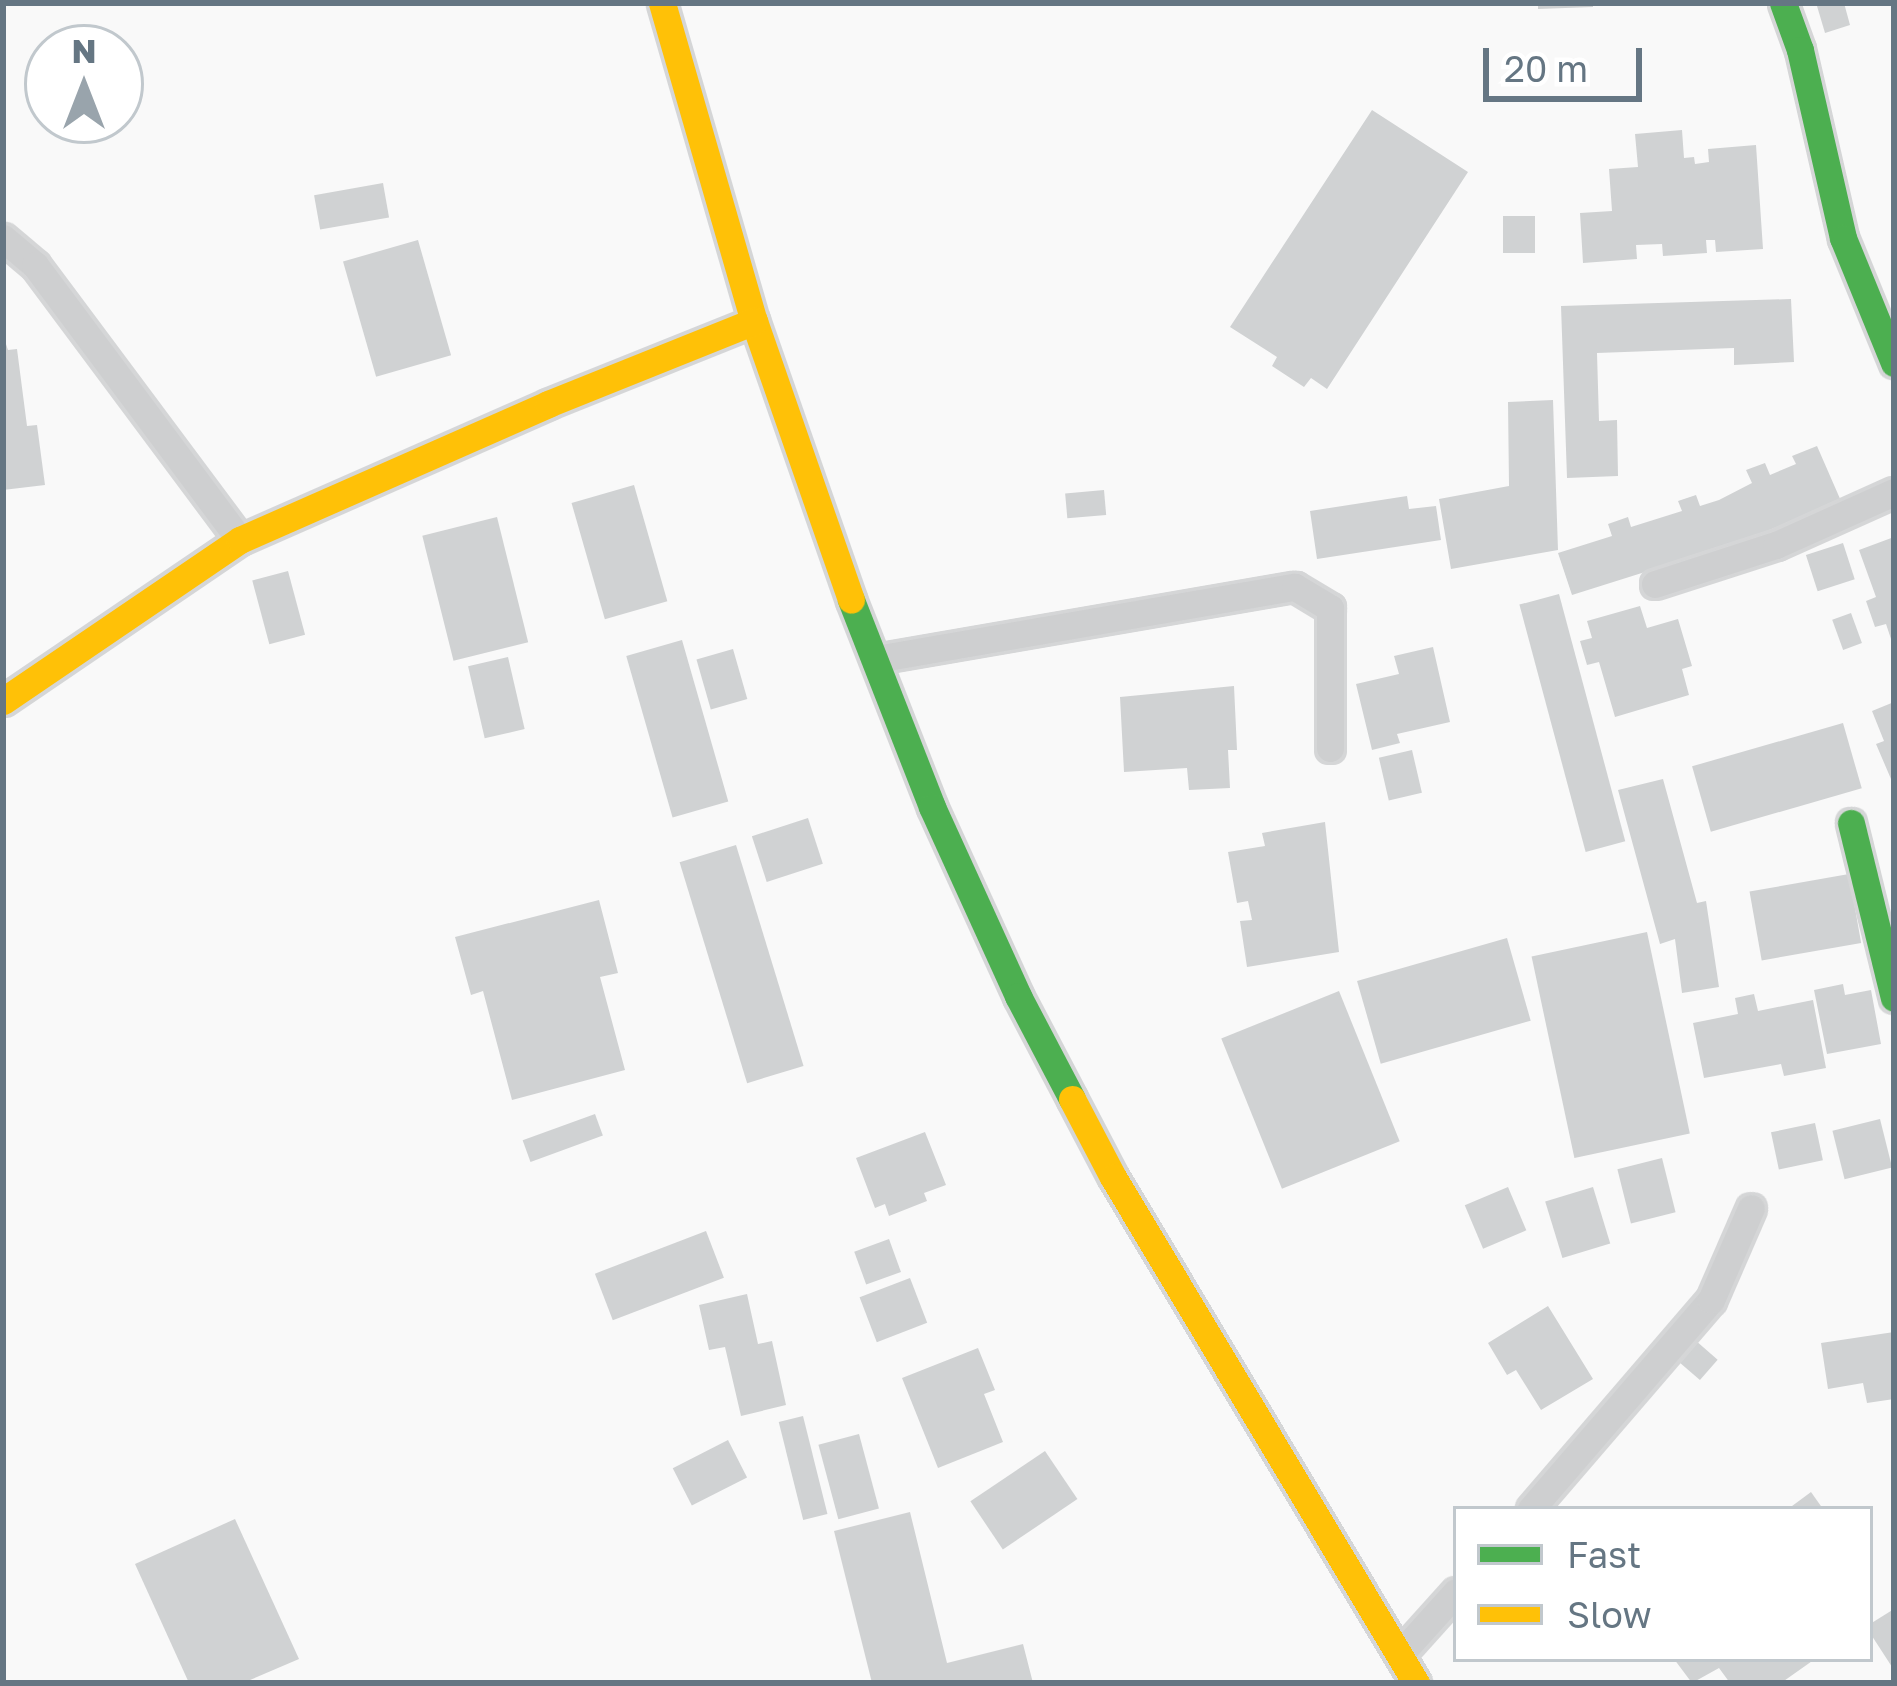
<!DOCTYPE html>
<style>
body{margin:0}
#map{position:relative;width:1897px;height:1686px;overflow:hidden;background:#f9f9f9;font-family:"Golos Text",sans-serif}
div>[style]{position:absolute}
.building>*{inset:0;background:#d0d2d3;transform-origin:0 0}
.roads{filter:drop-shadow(3px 0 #d5d6d7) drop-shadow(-3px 0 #d5d6d7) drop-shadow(0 3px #d5d6d7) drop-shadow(0 -3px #d5d6d7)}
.lane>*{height:27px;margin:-13.5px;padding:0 13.5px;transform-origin:13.5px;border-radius:13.5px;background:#cecfd0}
.fast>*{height:27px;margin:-13.5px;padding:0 13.5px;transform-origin:13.5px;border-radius:13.5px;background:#4caf50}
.slow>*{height:27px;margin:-13.5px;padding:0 13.5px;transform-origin:13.5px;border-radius:13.5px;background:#ffc107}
span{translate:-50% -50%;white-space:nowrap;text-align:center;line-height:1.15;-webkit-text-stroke:12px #fff;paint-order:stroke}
.frame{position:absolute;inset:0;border:6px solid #657683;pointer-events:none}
.legend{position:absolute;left:1453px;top:1506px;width:420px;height:156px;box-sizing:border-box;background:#fff;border:3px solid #c1c8cd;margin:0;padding:15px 21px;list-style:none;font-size:36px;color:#657683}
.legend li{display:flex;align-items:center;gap:24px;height:60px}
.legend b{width:60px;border:3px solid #c1c8cd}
.north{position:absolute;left:24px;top:24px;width:120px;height:120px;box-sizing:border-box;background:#fff;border:3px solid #c1c8cd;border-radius:50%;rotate:0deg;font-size:33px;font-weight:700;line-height:48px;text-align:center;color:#657683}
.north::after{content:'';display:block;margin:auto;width:42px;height:54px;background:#99a4ac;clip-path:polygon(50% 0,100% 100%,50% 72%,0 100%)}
.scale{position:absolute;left:1483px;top:48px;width:159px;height:54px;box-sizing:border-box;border:6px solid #657683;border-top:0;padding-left:15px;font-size:36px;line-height:42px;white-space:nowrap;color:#657683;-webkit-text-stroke:9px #fff;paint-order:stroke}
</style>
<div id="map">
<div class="building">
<div style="clip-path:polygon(1538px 3px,1593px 3px,1593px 7px,1538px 9px)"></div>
<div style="clip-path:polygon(1844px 3px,1850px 25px,1825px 33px,1817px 6px)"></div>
<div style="clip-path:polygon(1372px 110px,1468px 172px,1327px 389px,1311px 378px,1304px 387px,1272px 366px,1277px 357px,1230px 327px)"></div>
<div style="clip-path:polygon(1682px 130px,1684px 158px,1694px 157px,1695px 164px,1709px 162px,1708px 149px,1756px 145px,1763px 249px,1716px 252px,1715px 240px,1706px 240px,1707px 253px,1663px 256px,1662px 244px,1636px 245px,1637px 259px,1583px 263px,1580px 213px,1612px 211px,1609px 169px,1638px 167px,1635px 134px)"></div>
<div style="left:383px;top:183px;width:35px;height:70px;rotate:80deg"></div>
<div style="left:1503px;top:216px;width:32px;height:37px"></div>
<div style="left:418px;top:240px;width:120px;height:78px;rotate:74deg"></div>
<div style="clip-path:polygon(1791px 299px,1794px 362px,1734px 365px,1734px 348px,1597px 353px,1599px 421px,1617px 420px,1618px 476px,1567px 478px,1561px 306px)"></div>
<div style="clip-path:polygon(3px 335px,8px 350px,17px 349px,27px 426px,37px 425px,45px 485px,3px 490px)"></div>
<div style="clip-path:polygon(1553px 400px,1558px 550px,1451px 569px,1439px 499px,1509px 486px,1508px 402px)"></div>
<div style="clip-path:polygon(1817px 446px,1841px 501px,1737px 543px,1572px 595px,1558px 553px,1612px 536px,1608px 524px,1628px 517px,1631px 527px,1682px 511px,1678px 501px,1696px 495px,1700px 506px,1719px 500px,1752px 483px,1746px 470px,1765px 463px,1770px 475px,1796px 464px,1792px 456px)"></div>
<div style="left:634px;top:485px;width:121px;height:65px;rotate:74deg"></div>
<div style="left:1104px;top:490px;width:25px;height:39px;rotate:85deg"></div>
<div style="clip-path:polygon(1407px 496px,1409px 509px,1436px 506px,1441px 540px,1317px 559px,1310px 511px)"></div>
<div style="left:497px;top:517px;width:129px;height:77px;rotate:76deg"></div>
<div style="clip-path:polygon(1894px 537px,1894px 645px,1893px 645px,1886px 624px,1875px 627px,1866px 601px,1876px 597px,1859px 550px)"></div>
<div style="left:1843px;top:543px;width:38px;height:39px;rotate:72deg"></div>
<div style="left:288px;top:571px;width:66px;height:37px;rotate:75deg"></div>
<div style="left:1559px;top:594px;width:256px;height:41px;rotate:75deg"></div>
<div style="clip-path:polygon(1640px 606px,1647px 628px,1678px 619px,1692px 666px,1682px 669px,1689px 695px,1615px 717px,1599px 662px,1587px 665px,1580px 641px,1592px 638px,1587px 621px)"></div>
<div style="left:1851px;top:613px;width:32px;height:20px;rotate:70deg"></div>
<div style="left:682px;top:640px;width:168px;height:58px;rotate:74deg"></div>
<div style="clip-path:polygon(1433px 647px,1450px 722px,1397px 734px,1400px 743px,1372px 750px,1356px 684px,1399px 674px,1394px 656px)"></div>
<div style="left:733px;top:649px;width:52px;height:38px;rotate:74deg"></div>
<div style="left:508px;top:657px;width:74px;height:41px;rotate:77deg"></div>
<div style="clip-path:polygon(1234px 686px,1237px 750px,1228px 750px,1230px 788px,1189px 790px,1187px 768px,1124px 772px,1120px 697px)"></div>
<div style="clip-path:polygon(1894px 702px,1894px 786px,1876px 744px,1884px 741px,1872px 711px)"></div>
<div style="left:1843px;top:723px;width:68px;height:157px;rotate:74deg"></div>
<div style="left:1412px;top:750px;width:44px;height:34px;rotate:77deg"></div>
<div style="clip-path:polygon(1663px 779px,1697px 903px,1706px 901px,1719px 987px,1682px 993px,1675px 939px,1660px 944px,1618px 790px)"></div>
<div style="left:808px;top:818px;width:48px;height:59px;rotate:72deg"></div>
<div style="clip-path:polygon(1325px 822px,1339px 952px,1247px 967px,1240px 921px,1252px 920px,1248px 901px,1237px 903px,1228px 852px,1265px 846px,1262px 833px)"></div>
<div style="left:736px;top:845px;width:231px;height:59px;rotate:73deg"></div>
<div style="left:1849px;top:874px;width:70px;height:101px;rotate:80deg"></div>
<div style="clip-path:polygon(599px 900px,618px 973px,600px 977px,625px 1070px,512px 1100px,483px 991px,471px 995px,455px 937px)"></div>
<div style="left:1647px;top:932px;width:206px;height:118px;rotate:78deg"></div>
<div style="left:1507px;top:938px;width:86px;height:156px;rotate:74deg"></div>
<div style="clip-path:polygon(1843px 984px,1845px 995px,1871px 990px,1881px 1044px,1827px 1054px,1814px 990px)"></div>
<div style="left:1339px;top:991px;width:162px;height:127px;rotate:68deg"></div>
<div style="clip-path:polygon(1754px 994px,1758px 1011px,1813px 1000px,1826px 1068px,1784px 1076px,1781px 1064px,1704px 1078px,1693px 1023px,1738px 1014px,1735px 998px)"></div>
<div style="left:595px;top:1114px;width:23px;height:77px;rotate:70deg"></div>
<div style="left:1880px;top:1119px;width:50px;height:49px;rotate:76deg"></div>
<div style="left:1815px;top:1123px;width:38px;height:45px;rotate:78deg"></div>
<div style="clip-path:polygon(925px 1132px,946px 1185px,924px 1193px,927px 1201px,889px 1216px,885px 1204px,875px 1208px,856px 1158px)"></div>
<div style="left:1662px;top:1158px;width:56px;height:46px;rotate:76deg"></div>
<div style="left:1508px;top:1187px;width:47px;height:47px;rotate:67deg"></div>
<div style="left:1593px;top:1187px;width:59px;height:50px;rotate:73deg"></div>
<div style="left:706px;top:1231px;width:50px;height:119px;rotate:69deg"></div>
<div style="left:889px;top:1239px;width:35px;height:37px;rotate:70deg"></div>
<div style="left:910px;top:1278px;width:48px;height:54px;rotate:69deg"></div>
<div style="clip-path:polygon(747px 1294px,758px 1344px,772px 1341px,786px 1405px,741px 1416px,725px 1347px,709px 1350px,699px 1305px)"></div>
<div style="clip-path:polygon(1548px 1306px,1593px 1379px,1541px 1410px,1516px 1370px,1507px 1375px,1488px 1343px)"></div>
<div style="clip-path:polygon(1894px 1332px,1894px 1399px,1867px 1403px,1863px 1383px,1828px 1389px,1821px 1343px)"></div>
<div style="left:1695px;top:1340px;width:30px;height:27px;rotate:41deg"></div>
<div style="clip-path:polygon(978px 1348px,995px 1390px,984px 1394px,1003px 1442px,938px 1468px,902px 1378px)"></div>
<div style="left:803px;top:1416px;width:101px;height:25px;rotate:76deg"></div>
<div style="left:859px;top:1434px;width:77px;height:42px;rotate:75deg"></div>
<div style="left:728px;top:1440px;width:42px;height:62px;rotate:63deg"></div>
<div style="left:1045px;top:1451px;width:58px;height:90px;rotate:56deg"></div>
<div style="clip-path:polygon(1811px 1492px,1823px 1509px,1788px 1509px)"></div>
<div style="clip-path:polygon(910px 1512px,947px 1663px,1023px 1644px,1033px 1683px,872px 1683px,834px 1531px)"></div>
<div style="clip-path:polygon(235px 1519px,299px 1659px,243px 1683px,189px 1683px,135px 1564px)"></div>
<div style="clip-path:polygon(1894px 1609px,1894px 1670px,1870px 1633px,1870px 1624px)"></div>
<div style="clip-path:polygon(1674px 1659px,1815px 1659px,1781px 1683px,1730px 1683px,1719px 1668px,1692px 1683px)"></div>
</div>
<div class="roads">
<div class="lane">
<div style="left:3px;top:238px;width:42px;rotate:40.2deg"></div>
<div style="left:35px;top:265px;width:343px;rotate:53.3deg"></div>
<div style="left:1655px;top:584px;width:127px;rotate:-17.9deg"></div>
<div style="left:1776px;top:545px;width:129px;rotate:-24.2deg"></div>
<div style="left:876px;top:659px;width:425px;rotate:-9.8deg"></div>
<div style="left:1295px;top:587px;width:41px;rotate:31deg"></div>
<div style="left:1330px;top:608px;width:140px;rotate:90deg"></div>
<div style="left:1531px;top:1509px;width:276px;rotate:-49.3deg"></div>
<div style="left:1711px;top:1300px;width:100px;rotate:-66.5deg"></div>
<div style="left:1401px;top:1653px;width:82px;rotate:-48deg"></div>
</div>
<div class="fast">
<div style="left:1783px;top:3px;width:50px;rotate:70.1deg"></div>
<div style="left:1800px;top:50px;width:193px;rotate:77.1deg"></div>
<div style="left:1843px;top:238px;width:135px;rotate:67.8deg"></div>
<div style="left:851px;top:600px;width:222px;rotate:68.6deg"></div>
<div style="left:932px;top:807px;width:208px;rotate:65.5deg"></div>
<div style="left:1018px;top:996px;width:116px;rotate:62.3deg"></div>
<div style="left:1851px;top:823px;width:180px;rotate:76.2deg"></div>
</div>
<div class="slow">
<div style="left:662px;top:3px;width:331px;rotate:73.9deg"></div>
<div style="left:754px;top:321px;width:295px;rotate:70.8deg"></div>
<div style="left:3px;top:701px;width:287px;rotate:-34.2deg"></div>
<div style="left:240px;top:540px;width:337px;rotate:-23.8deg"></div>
<div style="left:548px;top:404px;width:222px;rotate:-21.9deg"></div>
<div style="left:1072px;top:1099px;width:88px;rotate:62.3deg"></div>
<div style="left:1113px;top:1177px;width:590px;rotate:59.09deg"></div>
</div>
</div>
<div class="frame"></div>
<ul class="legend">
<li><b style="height:15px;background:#4caf50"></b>Fast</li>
<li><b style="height:15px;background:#ffc107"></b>Slow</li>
</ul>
<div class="north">N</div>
<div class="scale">20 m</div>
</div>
